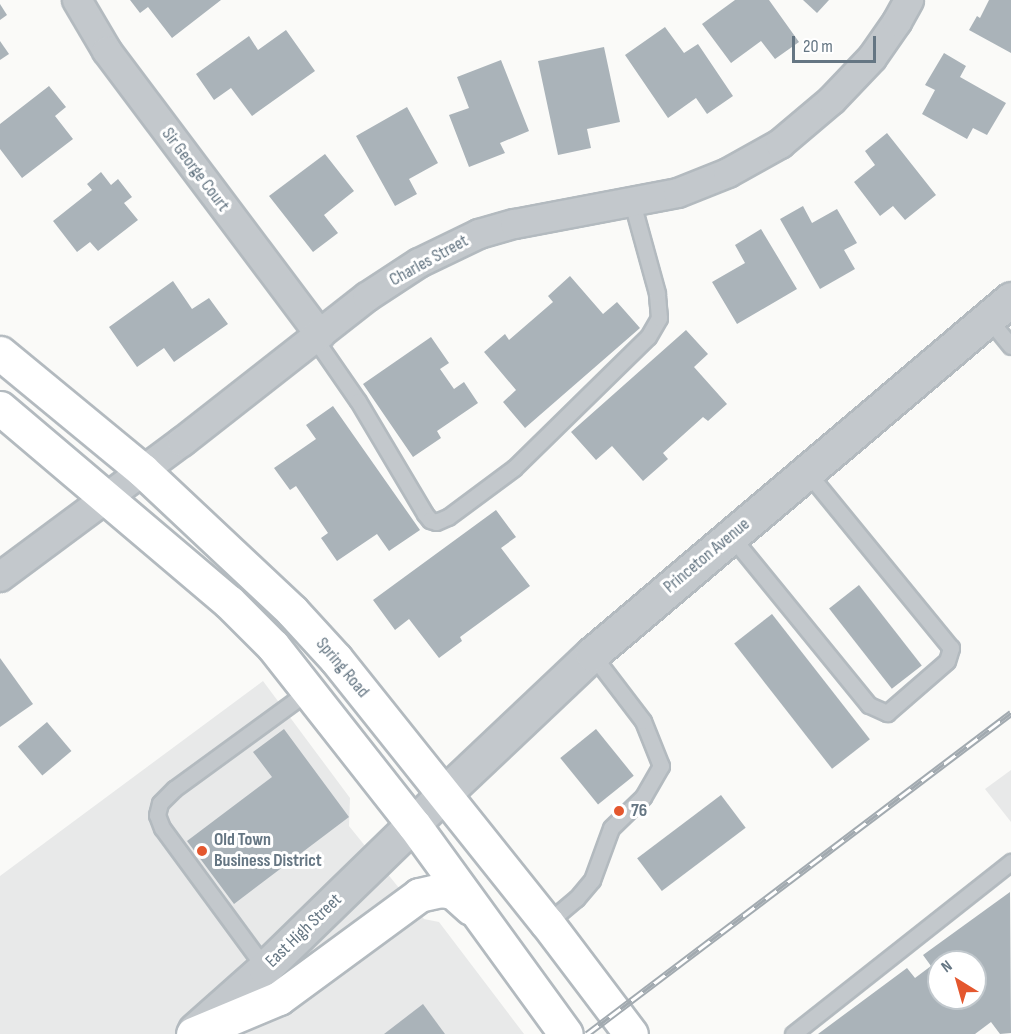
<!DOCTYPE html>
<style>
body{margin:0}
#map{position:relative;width:1011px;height:1034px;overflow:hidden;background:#fafaf8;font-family:"Sofia Sans Condensed",sans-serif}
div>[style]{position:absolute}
.built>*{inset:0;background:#e8e9e9}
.building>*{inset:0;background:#aab3b9;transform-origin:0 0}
.roads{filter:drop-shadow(2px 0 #b3babf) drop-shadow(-2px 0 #b3babf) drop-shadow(0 2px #b3babf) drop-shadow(0 -2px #b3babf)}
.service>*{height:15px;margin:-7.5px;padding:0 7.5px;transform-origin:7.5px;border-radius:7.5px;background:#c3c8cc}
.minor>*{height:28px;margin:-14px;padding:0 14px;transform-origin:14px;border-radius:14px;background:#c3c8cc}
.tertiary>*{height:33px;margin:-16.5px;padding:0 16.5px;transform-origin:16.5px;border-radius:16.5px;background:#c3c8cc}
.secondary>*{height:33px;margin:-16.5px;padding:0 16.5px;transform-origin:16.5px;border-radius:16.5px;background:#fff}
.rail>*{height:7px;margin-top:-3.5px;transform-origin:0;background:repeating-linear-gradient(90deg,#fff 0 14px,#a2aab0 0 28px);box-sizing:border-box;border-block:2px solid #a2aab0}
.dots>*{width:16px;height:16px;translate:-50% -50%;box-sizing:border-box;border:3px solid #fff;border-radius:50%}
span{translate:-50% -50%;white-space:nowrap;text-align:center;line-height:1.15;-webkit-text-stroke:6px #fff;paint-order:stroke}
.street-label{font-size:18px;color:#657683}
.poi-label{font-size:18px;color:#657683;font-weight:700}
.left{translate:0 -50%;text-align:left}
.north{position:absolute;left:927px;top:950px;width:60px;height:60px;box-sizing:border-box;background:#fff;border:2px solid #c1c8cd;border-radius:50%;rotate:323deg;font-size:16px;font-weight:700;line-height:24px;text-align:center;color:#657683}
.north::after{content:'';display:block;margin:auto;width:21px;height:27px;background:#e4572e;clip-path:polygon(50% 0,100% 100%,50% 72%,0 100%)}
.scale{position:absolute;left:792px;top:36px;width:84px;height:27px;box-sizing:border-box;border:3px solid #657683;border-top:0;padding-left:8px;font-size:18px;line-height:21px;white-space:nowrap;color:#657683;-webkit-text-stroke:4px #fff;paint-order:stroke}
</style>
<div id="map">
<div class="built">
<div style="clip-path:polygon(263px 681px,350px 798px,349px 826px,424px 919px,439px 922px,524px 1034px,0 1034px,0 876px)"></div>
<div style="clip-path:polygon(1011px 770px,1011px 822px,985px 789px)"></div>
</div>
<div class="building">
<div style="clip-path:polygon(130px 0,221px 0,172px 38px,148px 7px,140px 13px)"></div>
<div style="clip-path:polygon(735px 0,769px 0,799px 42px,775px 59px,761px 41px,731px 63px,702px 24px)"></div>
<div style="clip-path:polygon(803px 0,829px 0,817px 13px)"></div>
<div style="clip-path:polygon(989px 0,1011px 0,1011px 53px,969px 30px,977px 16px,980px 18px)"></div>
<div style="clip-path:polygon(0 4px,7px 15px,0 20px)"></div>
<div style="clip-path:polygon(665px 27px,684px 53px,698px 44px,733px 96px,707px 114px,696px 98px,668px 118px,625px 55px)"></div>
<div style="clip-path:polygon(286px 30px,315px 71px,252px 116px,231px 88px,214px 100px,196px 74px,249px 36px,258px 50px)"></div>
<div style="clip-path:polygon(0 41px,9px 54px,0 60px)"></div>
<div style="clip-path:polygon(604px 47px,620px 122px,587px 129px,591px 148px,558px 155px,538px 61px)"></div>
<div style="clip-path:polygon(944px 53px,966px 66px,960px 77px,1006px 103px,987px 135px,973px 128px,967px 139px,922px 114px,935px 90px,925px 85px)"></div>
<div style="clip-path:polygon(501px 60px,529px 131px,500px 143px,505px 153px,469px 167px,449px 115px,469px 108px,457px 77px)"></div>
<div style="clip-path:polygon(49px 86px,66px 107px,55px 116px,73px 139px,22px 178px,0 149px,0 124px)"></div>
<div style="clip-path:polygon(407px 107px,438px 163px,409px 179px,417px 194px,395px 206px,356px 136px)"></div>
<div style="clip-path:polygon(887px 133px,936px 195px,905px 220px,893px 206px,880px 216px,854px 182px,875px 165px,865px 151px)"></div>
<div style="clip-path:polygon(325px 154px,354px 191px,324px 215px,338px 233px,313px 252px,269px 196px)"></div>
<div style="clip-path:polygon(101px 172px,111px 185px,118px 179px,132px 197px,124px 203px,138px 220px,98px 251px,90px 242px,77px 252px,53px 221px,92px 190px,87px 184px)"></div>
<div style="clip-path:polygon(803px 206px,812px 223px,837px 209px,857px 243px,844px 250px,855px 269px,820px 289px,780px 219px)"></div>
<div style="clip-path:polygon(761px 229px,797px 289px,737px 324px,712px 282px,745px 263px,735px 245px)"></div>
<div style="clip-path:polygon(570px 276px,603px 314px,617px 302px,640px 328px,525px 428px,503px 402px,516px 390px,484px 352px,505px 334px,509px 340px,553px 302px,548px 296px)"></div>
<div style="clip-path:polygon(173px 281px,192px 309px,209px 298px,228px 324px,174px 362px,164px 348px,137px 367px,109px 327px)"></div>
<div style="clip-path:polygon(686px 330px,708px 354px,694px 367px,727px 404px,708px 421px,703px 417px,663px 453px,668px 459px,643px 481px,612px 446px,596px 460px,571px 432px)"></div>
<div style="clip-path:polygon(431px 337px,449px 363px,440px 369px,454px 389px,464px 382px,478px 403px,437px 431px,441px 438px,413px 457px,363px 384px)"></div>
<div style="clip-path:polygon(333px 406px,420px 530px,389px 551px,377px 534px,337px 561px,321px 538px,328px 533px,296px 486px,290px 490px,274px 468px,316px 439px,306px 425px)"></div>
<div style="clip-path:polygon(496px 510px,516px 537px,501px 548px,530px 586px,460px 637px,462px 641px,439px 658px,409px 619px,395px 630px,373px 600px)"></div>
<div style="left:859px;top:585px;width:102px;height:38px;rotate:52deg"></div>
<div style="left:772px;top:614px;width:159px;height:48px;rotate:52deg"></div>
<div style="clip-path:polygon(0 658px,33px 704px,0 727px)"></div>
<div style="left:47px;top:722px;width:38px;height:38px;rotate:50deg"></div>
<div style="clip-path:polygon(284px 729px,349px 817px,234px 904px,187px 841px,272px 777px,253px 752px)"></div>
<div style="left:596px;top:729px;width:60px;height:46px;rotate:51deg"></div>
<div style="left:721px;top:795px;width:41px;height:105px;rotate:53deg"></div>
<div style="clip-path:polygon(evenodd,1010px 892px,1011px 1033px,1000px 1034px,991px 1022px,975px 1034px,818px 1034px,907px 968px,915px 978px,931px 966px,923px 955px,1010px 892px,939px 962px,975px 962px,975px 998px,939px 998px,939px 962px)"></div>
<div style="clip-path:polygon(423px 1004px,445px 1034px,384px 1034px)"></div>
</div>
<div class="roads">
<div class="service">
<div style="left:988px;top:318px;width:36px;rotate:51deg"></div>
<div style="left:315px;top:339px;width:75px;rotate:55.3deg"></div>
<div style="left:358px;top:401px;width:131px;rotate:59.3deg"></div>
<div style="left:425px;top:514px;width:8px;rotate:50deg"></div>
<div style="left:430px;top:520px;width:6px;rotate:18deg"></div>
<div style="left:436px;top:522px;width:13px;rotate:-23deg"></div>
<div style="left:448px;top:517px;width:82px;rotate:-36.6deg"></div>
<div style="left:514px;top:468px;width:187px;rotate:-44.4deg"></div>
<div style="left:648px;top:337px;width:22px;rotate:-60deg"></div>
<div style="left:659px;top:318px;width:25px;rotate:-95deg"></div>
<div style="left:657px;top:293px;width:94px;rotate:-105.4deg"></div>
<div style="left:731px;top:536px;width:218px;rotate:50.8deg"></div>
<div style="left:869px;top:705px;width:20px;rotate:24deg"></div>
<div style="left:887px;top:713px;width:79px;rotate:-40.9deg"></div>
<div style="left:947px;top:661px;width:14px;rotate:-73deg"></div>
<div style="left:951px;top:648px;width:227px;rotate:-129.3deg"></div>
<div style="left:547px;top:923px;width:38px;rotate:-40deg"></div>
<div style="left:576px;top:899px;width:25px;rotate:-50deg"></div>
<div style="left:592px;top:880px;width:55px;rotate:-69.9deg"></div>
<div style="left:611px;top:828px;width:45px;rotate:-44.1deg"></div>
<div style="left:643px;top:797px;width:36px;rotate:-60deg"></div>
<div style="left:661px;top:766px;width:48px;rotate:-111.8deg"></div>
<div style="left:643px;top:721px;width:84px;rotate:-127.3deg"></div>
<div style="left:265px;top:968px;width:174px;rotate:-126.3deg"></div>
<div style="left:162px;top:828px;width:14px;rotate:-111deg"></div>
<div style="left:157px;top:815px;width:12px;rotate:-76deg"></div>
<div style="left:160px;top:803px;width:20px;rotate:-45deg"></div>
<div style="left:174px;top:789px;width:168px;rotate:-36.1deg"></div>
<div style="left:793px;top:1034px;width:278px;rotate:-38.3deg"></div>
</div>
<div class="minor">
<div style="left:77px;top:0;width:59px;rotate:59.5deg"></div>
<div style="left:107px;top:51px;width:355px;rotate:53.1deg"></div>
<div style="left:0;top:577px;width:227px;rotate:-36.6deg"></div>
<div style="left:182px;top:442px;width:235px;rotate:-38.1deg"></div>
<div style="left:367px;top:297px;width:62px;rotate:-33.2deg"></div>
<div style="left:419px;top:263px;width:67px;rotate:-25.8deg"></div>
<div style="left:479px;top:234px;width:37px;rotate:-16deg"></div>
<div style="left:515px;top:224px;width:166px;rotate:-10.8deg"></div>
<div style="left:678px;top:193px;width:54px;rotate:-21.8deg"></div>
<div style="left:728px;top:173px;width:60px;rotate:-29.1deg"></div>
<div style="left:780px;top:144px;width:68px;rotate:-40.2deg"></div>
<div style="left:832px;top:100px;width:58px;rotate:-46.4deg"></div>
<div style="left:872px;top:58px;width:44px;rotate:-55.2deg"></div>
<div style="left:897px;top:22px;width:25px;rotate:-61deg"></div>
</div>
<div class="tertiary">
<div style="left:195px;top:1030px;width:94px;rotate:-41.5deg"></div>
<div style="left:265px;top:968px;width:248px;rotate:-44.2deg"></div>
<div style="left:443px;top:795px;width:205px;rotate:-43.4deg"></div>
<div style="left:592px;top:654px;width:549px;rotate:-40.27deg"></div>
</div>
<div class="secondary">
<div style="left:0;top:353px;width:184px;rotate:39.5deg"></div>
<div style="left:142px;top:470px;width:206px;rotate:43.2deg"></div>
<div style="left:292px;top:611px;width:65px;rotate:47.5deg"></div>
<div style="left:336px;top:659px;width:338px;rotate:51.4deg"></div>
<div style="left:547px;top:923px;width:139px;rotate:52.9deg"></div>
<div style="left:0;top:408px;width:300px;rotate:40.3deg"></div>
<div style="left:229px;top:602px;width:62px;rotate:45deg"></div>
<div style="left:273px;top:646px;width:228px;rotate:51.8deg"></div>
<div style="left:414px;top:825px;width:258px;rotate:54deg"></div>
<div style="left:193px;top:1034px;width:93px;rotate:-22.7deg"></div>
<div style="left:279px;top:998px;width:174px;rotate:-36.3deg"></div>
<div style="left:419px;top:895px;width:22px;rotate:-13deg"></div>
<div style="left:440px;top:890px;width:13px;rotate:9deg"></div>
<div style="left:453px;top:892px;width:24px;rotate:42deg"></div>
</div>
</div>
<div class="rail">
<div style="left:587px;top:1034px;width:532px;rotate:-37.13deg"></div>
</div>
<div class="dots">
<div style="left:619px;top:811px;background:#e4572e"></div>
<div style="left:202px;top:851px;background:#e4572e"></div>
</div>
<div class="street-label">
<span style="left:195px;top:170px;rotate:53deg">Sir George Court</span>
<span style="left:429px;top:261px;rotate:-29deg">Charles Street</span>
<span style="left:707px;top:556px;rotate:-40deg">Princeton Avenue</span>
<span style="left:342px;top:668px;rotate:50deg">Spring Road</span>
<span style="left:304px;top:931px;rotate:-44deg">East High Street</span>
</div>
<div class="poi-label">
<span class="left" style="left:631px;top:811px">76</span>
<span class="left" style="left:214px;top:851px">Old Town<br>Business District</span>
</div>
<div class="north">N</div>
<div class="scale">20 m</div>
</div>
